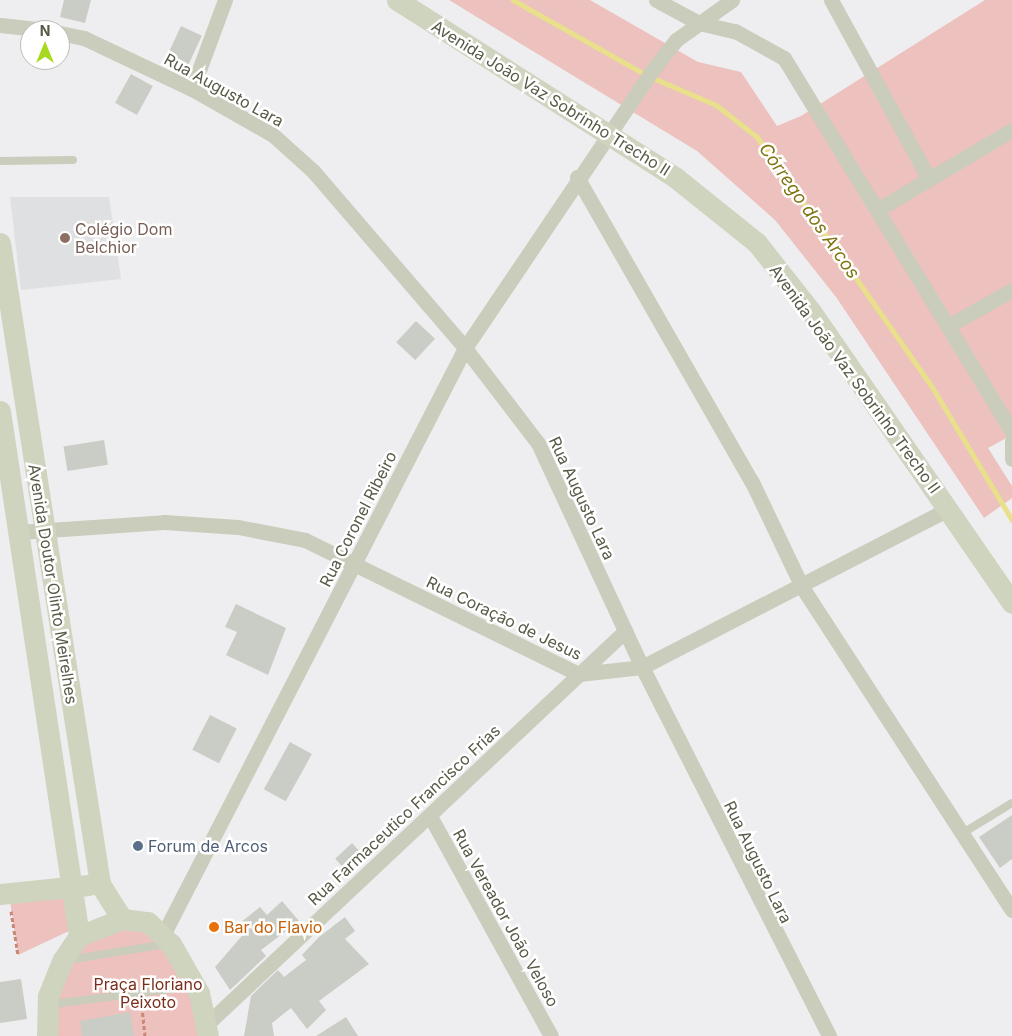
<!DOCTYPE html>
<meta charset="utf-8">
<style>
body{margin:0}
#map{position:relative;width:1012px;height:1036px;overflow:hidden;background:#eeeef0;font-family:Inter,sans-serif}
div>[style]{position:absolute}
.education>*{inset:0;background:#dfe0e1}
.green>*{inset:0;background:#edc1bd}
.stream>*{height:5px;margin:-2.5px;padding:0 2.5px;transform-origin:2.5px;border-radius:2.5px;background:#e8e08b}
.building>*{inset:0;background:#cacdc5;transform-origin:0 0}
.path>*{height:3px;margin-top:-1.5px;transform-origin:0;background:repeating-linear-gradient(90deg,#ca8776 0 4px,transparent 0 6.5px)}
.lane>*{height:8px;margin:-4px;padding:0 4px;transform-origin:4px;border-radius:4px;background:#caccbc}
.street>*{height:15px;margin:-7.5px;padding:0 7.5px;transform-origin:7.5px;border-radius:7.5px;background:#caccbc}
.secondary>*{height:21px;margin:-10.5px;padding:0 10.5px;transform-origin:10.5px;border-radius:10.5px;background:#cfd4bf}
.dots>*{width:14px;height:14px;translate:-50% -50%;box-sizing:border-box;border:2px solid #fff;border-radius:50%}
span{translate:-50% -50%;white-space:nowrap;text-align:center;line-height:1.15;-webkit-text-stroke:5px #fff;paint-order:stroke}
.street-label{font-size:16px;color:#575a46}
.education-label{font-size:16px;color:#785e54}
.left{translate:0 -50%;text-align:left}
.service-label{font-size:16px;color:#4e5e75}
.food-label{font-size:16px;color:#c56008}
.park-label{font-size:16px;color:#792d1a}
.water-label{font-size:18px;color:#7e7411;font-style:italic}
.north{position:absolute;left:20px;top:20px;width:50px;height:50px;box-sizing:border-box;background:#fff;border:1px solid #bcbdb5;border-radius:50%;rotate:0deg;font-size:14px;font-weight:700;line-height:20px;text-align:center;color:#575a46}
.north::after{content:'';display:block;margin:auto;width:18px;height:22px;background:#a8d91f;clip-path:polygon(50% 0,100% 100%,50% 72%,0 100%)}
</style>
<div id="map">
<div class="education">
<div style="clip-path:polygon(10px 197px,109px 197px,121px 279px,21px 290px)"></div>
</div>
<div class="green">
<div style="clip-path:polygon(449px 0,590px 0,698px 62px,741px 72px,777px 126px,801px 116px,985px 0,1012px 0,1012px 435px,988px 448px,1012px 486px,1012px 498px,984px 518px,836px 297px,775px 220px,697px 151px)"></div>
<div style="clip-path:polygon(63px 893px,69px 931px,18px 955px,10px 901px)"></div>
<div style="clip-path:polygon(123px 921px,168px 942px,65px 959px,81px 937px)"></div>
<div style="clip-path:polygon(171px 947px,206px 1036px,49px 1036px,63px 962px)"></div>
</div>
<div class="stream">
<div style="left:513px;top:0;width:153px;rotate:29.4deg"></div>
<div style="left:646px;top:75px;width:76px;rotate:23.2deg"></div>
<div style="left:716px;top:105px;width:52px;rotate:38deg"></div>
<div style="left:757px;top:137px;width:305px;rotate:55deg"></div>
<div style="left:932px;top:387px;width:155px;rotate:59deg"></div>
</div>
<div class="building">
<div style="clip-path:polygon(64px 0,91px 0,85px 23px,60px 17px)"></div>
<div style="left:181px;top:26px;width:23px;height:33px;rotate:25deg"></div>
<div style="left:131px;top:74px;width:25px;height:33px;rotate:29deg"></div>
<div style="left:416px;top:321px;width:26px;height:29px;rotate:43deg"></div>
<div style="left:104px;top:440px;width:25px;height:41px;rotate:81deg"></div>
<div style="clip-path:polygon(236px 604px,286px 628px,268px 675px,226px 655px,237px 632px,225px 627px)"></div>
<div style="left:210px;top:715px;width:30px;height:39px;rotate:27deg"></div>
<div style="left:290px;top:742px;width:25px;height:54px;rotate:29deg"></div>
<div style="clip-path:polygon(1012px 815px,1012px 859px,1000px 868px,979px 837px)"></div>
<div style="left:352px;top:843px;width:16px;height:23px;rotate:47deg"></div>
<div style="clip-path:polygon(282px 901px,299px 921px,261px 950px,266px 956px,230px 990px,215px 967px,247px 930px,240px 923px,260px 907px,267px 915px)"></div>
<div style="clip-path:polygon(345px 917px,355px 931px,345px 939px,369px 964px,319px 1001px,326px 1010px,307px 1029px,291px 1008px,272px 1023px,274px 1036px,244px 1036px,251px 996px,278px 970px,284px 977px,306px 960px,302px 955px,319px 937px)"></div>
<div style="clip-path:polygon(21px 979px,27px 1019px,0 1023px,0 982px)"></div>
<div style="clip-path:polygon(130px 1012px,134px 1036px,82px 1036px,80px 1021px)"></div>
<div style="clip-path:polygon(346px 1017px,358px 1036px,316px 1036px)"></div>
</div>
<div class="path">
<div style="left:11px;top:911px;width:45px;rotate:81deg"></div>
<div style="left:145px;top:1036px;width:27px;rotate:-96deg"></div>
<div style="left:142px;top:1009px;width:9px;rotate:-27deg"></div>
</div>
<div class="lane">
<div style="left:0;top:161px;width:73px;rotate:-0.8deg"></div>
<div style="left:963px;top:833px;width:57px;rotate:-31.5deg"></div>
<div style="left:67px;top:960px;width:101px;rotate:-9.1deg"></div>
<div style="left:49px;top:997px;width:13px;rotate:29deg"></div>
<div style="left:60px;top:1003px;width:120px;rotate:-7.2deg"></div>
<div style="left:179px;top:988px;width:14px;rotate:-45deg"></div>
</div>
<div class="street">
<div style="left:656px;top:0;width:49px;rotate:28.1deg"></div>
<div style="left:699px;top:23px;width:37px;rotate:13deg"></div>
<div style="left:735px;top:31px;width:56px;rotate:28.9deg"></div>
<div style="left:784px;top:58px;width:437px;rotate:58.6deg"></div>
<div style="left:831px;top:0;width:202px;rotate:61.3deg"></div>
<div style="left:0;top:25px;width:46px;rotate:6.2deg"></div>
<div style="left:60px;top:33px;width:25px;rotate:12deg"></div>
<div style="left:84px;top:38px;width:119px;rotate:25.3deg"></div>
<div style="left:192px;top:89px;width:93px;rotate:29.6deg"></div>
<div style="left:273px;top:135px;width:54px;rotate:42deg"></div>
<div style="left:313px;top:171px;width:233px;rotate:49.3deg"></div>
<div style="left:465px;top:348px;width:120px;rotate:52.5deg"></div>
<div style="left:538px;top:443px;width:247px;rotate:65.1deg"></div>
<div style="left:642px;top:667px;width:414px;rotate:63.1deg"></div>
<div style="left:192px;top:89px;width:95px;rotate:-69.7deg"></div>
<div style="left:577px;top:177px;width:352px;rotate:60.2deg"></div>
<div style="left:752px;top:482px;width:116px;rotate:64.5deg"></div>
<div style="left:802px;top:587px;width:385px;rotate:57deg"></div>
<div style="left:877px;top:210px;width:157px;rotate:-30.7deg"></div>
<div style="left:948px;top:326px;width:73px;rotate:-29.4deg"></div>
<div style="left:1012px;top:441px;width:18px;rotate:90deg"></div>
<div style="left:19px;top:532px;width:145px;rotate:-3.9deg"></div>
<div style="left:164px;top:522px;width:74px;rotate:3.9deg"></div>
<div style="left:238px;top:527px;width:68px;rotate:11deg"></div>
<div style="left:305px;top:540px;width:305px;rotate:26.1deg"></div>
<div style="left:579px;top:674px;width:63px;rotate:-6.3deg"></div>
<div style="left:642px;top:667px;width:344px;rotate:-27.3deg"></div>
<div style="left:430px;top:816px;width:251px;rotate:61.2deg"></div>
<div style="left:164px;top:933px;width:658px;rotate:-62.77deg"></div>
<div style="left:465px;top:348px;width:333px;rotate:-56deg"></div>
<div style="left:651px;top:72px;width:41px;rotate:-52deg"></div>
<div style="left:676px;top:40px;width:69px;rotate:-35.5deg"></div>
<div style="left:207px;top:1024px;width:574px;rotate:-43.23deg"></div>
</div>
<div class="secondary">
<div style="left:397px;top:0;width:331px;rotate:32.5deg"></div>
<div style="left:676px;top:178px;width:104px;rotate:38.7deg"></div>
<div style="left:757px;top:243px;width:89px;rotate:51.8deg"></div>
<div style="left:812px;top:313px;width:352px;rotate:55.4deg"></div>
<div style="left:0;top:243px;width:649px;rotate:81.13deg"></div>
<div style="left:100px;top:884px;width:41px;rotate:57.8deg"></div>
<div style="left:0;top:411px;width:531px;rotate:81.44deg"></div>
<div style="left:0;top:894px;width:89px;rotate:-5.8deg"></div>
<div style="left:47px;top:1036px;width:40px;rotate:-88.6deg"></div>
<div style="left:48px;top:996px;width:38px;rotate:-68deg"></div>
<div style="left:62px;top:961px;width:30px;rotate:-56deg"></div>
<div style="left:79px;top:936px;width:46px;rotate:-21.6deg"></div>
<div style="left:122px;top:919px;width:26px;rotate:7deg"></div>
<div style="left:148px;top:922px;width:32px;rotate:44deg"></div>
<div style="left:171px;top:944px;width:56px;rotate:60.3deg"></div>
<div style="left:199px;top:993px;width:44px;rotate:78.2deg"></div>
</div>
<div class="dots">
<div style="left:65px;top:238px;background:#8d6e63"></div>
<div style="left:138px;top:846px;background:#5c6f8a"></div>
<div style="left:214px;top:927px;background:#e8710a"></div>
</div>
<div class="street-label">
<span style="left:224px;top:90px;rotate:29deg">Rua Augusto Lara</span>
<span style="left:551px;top:98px;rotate:32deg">Avenida João Vaz Sobrinho Trecho II</span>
<span style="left:855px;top:379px;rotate:54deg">Avenida João Vaz Sobrinho Trecho II</span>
<span style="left:582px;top:498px;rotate:65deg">Rua Augusto Lara</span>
<span style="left:358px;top:519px;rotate:-63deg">Rua Coronel Ribeiro</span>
<span style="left:53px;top:584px;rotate:81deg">Avenida Doutor Olinto Meirelhes</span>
<span style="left:504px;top:618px;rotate:26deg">Rua Coração de Jesus</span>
<span style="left:404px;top:815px;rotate:-43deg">Rua Farmaceutico Francisco Frias</span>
<span style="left:758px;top:862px;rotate:64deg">Rua Augusto Lara</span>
<span style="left:506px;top:918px;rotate:61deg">Rua Vereador João Veloso</span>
</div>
<div class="education-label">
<span class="left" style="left:75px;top:238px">Colégio Dom<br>Belchior</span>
</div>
<div class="service-label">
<span class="left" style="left:148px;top:846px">Forum de Arcos</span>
</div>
<div class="food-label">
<span class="left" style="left:224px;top:927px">Bar do Flavio</span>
</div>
<div class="park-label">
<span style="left:148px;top:993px">Praça Floriano<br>Peixoto</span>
</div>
<div class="water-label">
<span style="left:809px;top:211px;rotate:55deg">Córrego dos Arcos</span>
</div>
<div class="north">N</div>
</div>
